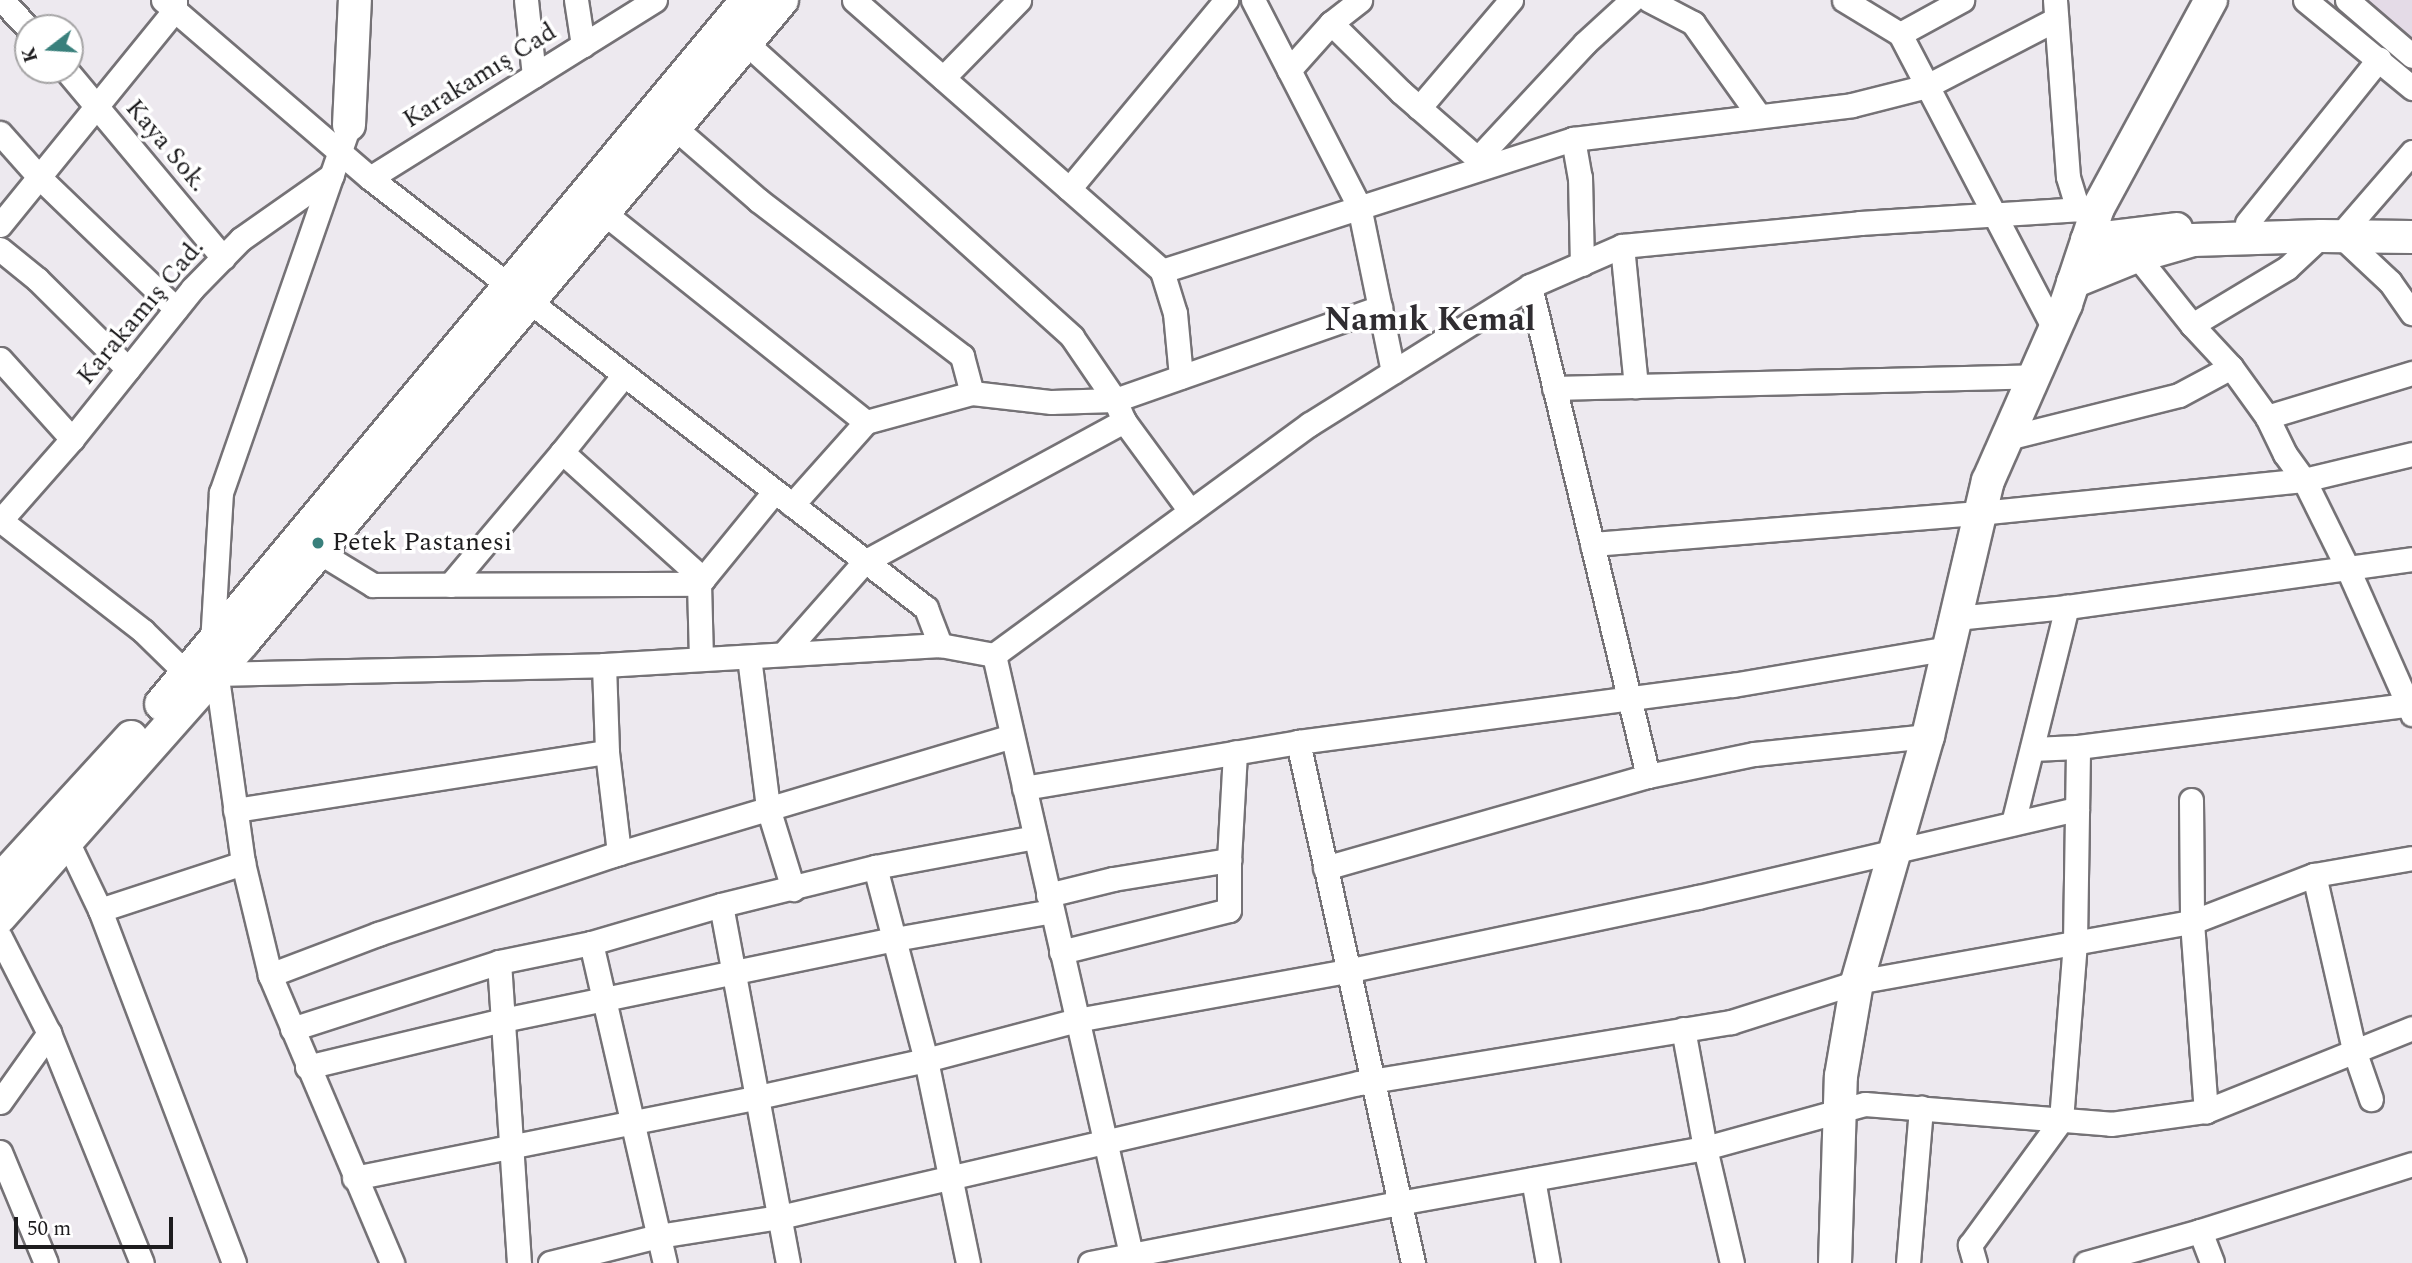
<!DOCTYPE html>
<meta charset="utf-8">
<style>
body{margin:0}
#map{position:relative;width:2412px;height:1263px;overflow:hidden;background:#ede9ef;font-family:Spectral,serif}
div>[style]{position:absolute}
.built>*{inset:0;background:#e4dbe7}
.roads{filter:drop-shadow(2px 0 #757276) drop-shadow(-2px 0 #757276) drop-shadow(0 2px #757276) drop-shadow(0 -2px #757276)}
.street>*{height:23px;margin:-11.5px;padding:0 11.5px;transform-origin:11.5px;border-radius:11.5px;background:#fff}
.secondary>*{height:32px;margin:-16px;padding:0 16px;transform-origin:16px;border-radius:16px;background:#fff}
.dots>*{width:19px;height:19px;translate:-50% -50%;box-sizing:border-box;border:4px solid #fff;border-radius:50%}
span{translate:-50% -50%;white-space:nowrap;text-align:center;line-height:1.15;-webkit-text-stroke:7px #fff;paint-order:stroke}
.street-label{font-size:26px;color:#1d1c1e}
.poi-label{font-size:26px;color:#1d1c1e}
.left{translate:0 -50%;text-align:left}
.district-label{font-size:33px;color:#302d31;font-weight:700}
.north{position:absolute;left:14px;top:14px;width:70px;height:70px;box-sizing:border-box;background:#fff;border:2px solid #a5a4a5;border-radius:50%;rotate:253deg;font-size:19px;font-weight:700;line-height:28px;text-align:center;color:#1d1c1e}
.north::after{content:'';display:block;margin:auto;width:24px;height:32px;background:#39807c;clip-path:polygon(50% 0,100% 100%,50% 72%,0 100%)}
.scale{position:absolute;left:14px;top:1217px;width:159px;height:32px;box-sizing:border-box;border:4px solid #1d1c1e;border-top:0;padding-left:9px;font-size:21px;line-height:24px;white-space:nowrap;color:#1d1c1e;-webkit-text-stroke:5px #fff;paint-order:stroke}
</style>
<div id="map">
<div class="built">
<div style="clip-path:polygon(2364px 0,2412px 0,2412px 39px,2398px 27px)"></div>
</div>
<div class="roads">
<div class="street">
<div style="left:2px;top:0;width:38px;rotate:47deg"></div>
<div style="left:163px;top:0;width:273px;rotate:40.7deg"></div>
<div style="left:370px;top:178px;width:703px;rotate:37.72deg"></div>
<div style="left:926px;top:608px;width:40px;rotate:69deg"></div>
<div style="left:526px;top:0;width:76px;rotate:84deg"></div>
<div style="left:576px;top:0;width:46px;rotate:81.2deg"></div>
<div style="left:854px;top:0;width:410px;rotate:41.3deg"></div>
<div style="left:1162px;top:271px;width:44px;rotate:72.8deg"></div>
<div style="left:1175px;top:313px;width:64px;rotate:84.6deg"></div>
<div style="left:1253px;top:0;width:232px;rotate:62.8deg"></div>
<div style="left:1359px;top:206px;width:169px;rotate:78.4deg"></div>
<div style="left:1649px;top:0;width:50px;rotate:27.6deg"></div>
<div style="left:1693px;top:23px;width:114px;rotate:54.6deg"></div>
<div style="left:1844px;top:0;width:66px;rotate:31.3deg"></div>
<div style="left:1900px;top:34px;width:334px;rotate:62.4deg"></div>
<div style="left:2055px;top:0;width:177px;rotate:85.8deg"></div>
<div style="left:2068px;top:177px;width:34px;rotate:73deg"></div>
<div style="left:2305px;top:0;width:139px;rotate:39.4deg"></div>
<div style="left:2347px;top:0;width:86px;rotate:40.7deg"></div>
<div style="left:1331px;top:23px;width:98px;rotate:44.6deg"></div>
<div style="left:1401px;top:92px;width:113px;rotate:41deg"></div>
<div style="left:1900px;top:34px;width:71px;rotate:-28.7deg"></div>
<div style="left:746px;top:43px;width:439px;rotate:42deg"></div>
<div style="left:1072px;top:337px;width:76px;rotate:55.7deg"></div>
<div style="left:1115px;top:400px;width:23px;rotate:67deg"></div>
<div style="left:1124px;top:421px;width:112px;rotate:53.7deg"></div>
<div style="left:66px;top:70px;width:245px;rotate:50.1deg"></div>
<div style="left:1289px;top:70px;width:63px;rotate:-48.2deg"></div>
<div style="left:1331px;top:23px;width:37px;rotate:-38deg"></div>
<div style="left:943px;top:78px;width:109px;rotate:-45.7deg"></div>
<div style="left:1419px;top:108px;width:142px;rotate:-49.6deg"></div>
<div style="left:349px;top:125px;width:389px;rotate:109.2deg"></div>
<div style="left:221px;top:492px;width:150px;rotate:93.4deg"></div>
<div style="left:212px;top:642px;width:223px;rotate:82deg"></div>
<div style="left:243px;top:863px;width:115px;rotate:76.4deg"></div>
<div style="left:270px;top:975px;width:313px;rotate:67deg"></div>
<div style="left:675px;top:128px;width:110px;rotate:40.9deg"></div>
<div style="left:758px;top:200px;width:257px;rotate:37.4deg"></div>
<div style="left:962px;top:356px;width:38px;rotate:75deg"></div>
<div style="left:0;top:133px;width:59px;rotate:48.4deg"></div>
<div style="left:39px;top:177px;width:190px;rotate:43.9deg"></div>
<div style="left:1573px;top:139px;width:39px;rotate:80deg"></div>
<div style="left:1580px;top:177px;width:87px;rotate:88.7deg"></div>
<div style="left:1477px;top:159px;width:158px;rotate:-47deg"></div>
<div style="left:1585px;top:43px;width:64px;rotate:-42.5deg"></div>
<div style="left:370px;top:178px;width:336px;rotate:-32deg"></div>
<div style="left:1069px;top:189px;width:246px;rotate:-50.3deg"></div>
<div style="left:604px;top:213px;width:335px;rotate:38.6deg"></div>
<div style="left:2247px;top:223px;width:211px;rotate:-51.2deg"></div>
<div style="left:0;top:225px;width:277px;rotate:-50.9deg"></div>
<div style="left:175px;top:10px;width:10px;rotate:-90deg"></div>
<div style="left:2348px;top:226px;width:98px;rotate:-49.1deg"></div>
<div style="left:2343px;top:238px;width:64px;rotate:43.1deg"></div>
<div style="left:2390px;top:282px;width:38px;rotate:55deg"></div>
<div style="left:1622px;top:246px;width:141px;rotate:84.3deg"></div>
<div style="left:0;top:249px;width:48px;rotate:39deg"></div>
<div style="left:37px;top:279px;width:128px;rotate:44.7deg"></div>
<div style="left:2137px;top:256px;width:88px;rotate:51.4deg"></div>
<div style="left:2192px;top:325px;width:57px;rotate:47.1deg"></div>
<div style="left:2231px;top:367px;width:62px;rotate:54.2deg"></div>
<div style="left:2267px;top:417px;width:41px;rotate:64.1deg"></div>
<div style="left:2285px;top:454px;width:32px;rotate:54deg"></div>
<div style="left:2304px;top:480px;width:97px;rotate:63.7deg"></div>
<div style="left:2347px;top:567px;width:161px;rotate:66.1deg"></div>
<div style="left:1162px;top:271px;width:432px;rotate:-17.8deg"></div>
<div style="left:1573px;top:139px;width:281px;rotate:-6.9deg"></div>
<div style="left:1852px;top:105px;width:77px;rotate:-14.2deg"></div>
<div style="left:1927px;top:86px;width:145px;rotate:-27.4deg"></div>
<div style="left:1530px;top:286px;width:504px;rotate:76.46deg"></div>
<div style="left:2192px;top:325px;width:111px;rotate:-31deg"></div>
<div style="left:2287px;top:268px;width:47px;rotate:-43.3deg"></div>
<div style="left:0;top:359px;width:108px;rotate:48deg"></div>
<div style="left:1554px;top:388px;width:481px;rotate:-1.4deg"></div>
<div style="left:2267px;top:417px;width:152px;rotate:-16.9deg"></div>
<div style="left:2007px;top:438px;width:177px;rotate:-14deg"></div>
<div style="left:2179px;top:395px;width:59px;rotate:-28.3deg"></div>
<div style="left:562px;top:452px;width:97px;rotate:-51.2deg"></div>
<div style="left:792px;top:505px;width:111px;rotate:-48.3deg"></div>
<div style="left:866px;top:422px;width:110px;rotate:-15.3deg"></div>
<div style="left:972px;top:393px;width:80px;rotate:6.5deg"></div>
<div style="left:1051px;top:402px;width:64px;rotate:-1.8deg"></div>
<div style="left:1115px;top:400px;width:281px;rotate:-19.3deg"></div>
<div style="left:0;top:520px;width:181px;rotate:37.8deg"></div>
<div style="left:143px;top:631px;width:60px;rotate:44.3deg"></div>
<div style="left:0;top:521px;width:109px;rotate:-48.7deg"></div>
<div style="left:72px;top:439px;width:192px;rotate:-51.3deg"></div>
<div style="left:192px;top:289px;width:70px;rotate:-45.6deg"></div>
<div style="left:241px;top:239px;width:111px;rotate:-35.1deg"></div>
<div style="left:1592px;top:544px;width:389px;rotate:-4.6deg"></div>
<div style="left:1980px;top:513px;width:326px;rotate:-5.8deg"></div>
<div style="left:2304px;top:480px;width:111px;rotate:-13.5deg"></div>
<div style="left:319px;top:552px;width:63px;rotate:31.4deg"></div>
<div style="left:373px;top:585px;width:326px;rotate:-0.2deg"></div>
<div style="left:450px;top:585px;width:174px;rotate:-49.9deg"></div>
<div style="left:562px;top:452px;width:190px;rotate:42deg"></div>
<div style="left:1956px;top:618px;width:112px;rotate:-5.7deg"></div>
<div style="left:2067px;top:607px;width:348px;rotate:-7.9deg"></div>
<div style="left:783px;top:654px;width:123px;rotate:-48.6deg"></div>
<div style="left:864px;top:562px;width:296px;rotate:-28.5deg"></div>
<div style="left:994px;top:655px;width:624px;rotate:77.12deg"></div>
<div style="left:749px;top:657px;width:152px;rotate:82.8deg"></div>
<div style="left:768px;top:808px;width:85px;rotate:72.8deg"></div>
<div style="left:701px;top:659px;width:75px;rotate:-91.5deg"></div>
<div style="left:699px;top:584px;width:119px;rotate:-50.8deg"></div>
<div style="left:604px;top:665px;width:87px;rotate:88deg"></div>
<div style="left:607px;top:752px;width:102px;rotate:83.2deg"></div>
<div style="left:215px;top:674px;width:389px;rotate:-1.3deg"></div>
<div style="left:604px;top:665px;width:337px;rotate:-3.4deg"></div>
<div style="left:940px;top:645px;width:55px;rotate:10.5deg"></div>
<div style="left:994px;top:655px;width:391px;rotate:-36.2deg"></div>
<div style="left:1310px;top:424px;width:260px;rotate:-32.1deg"></div>
<div style="left:1530px;top:286px;width:100px;rotate:-23.5deg"></div>
<div style="left:1622px;top:246px;width:239px;rotate:-5.5deg"></div>
<div style="left:1860px;top:223px;width:238px;rotate:-3.6deg"></div>
<div style="left:1298px;top:742px;width:534px;rotate:77.55deg"></div>
<div style="left:2032px;top:749px;width:46px;rotate:-2.5deg"></div>
<div style="left:2078px;top:747px;width:337px;rotate:-7.3deg"></div>
<div style="left:1024px;top:788px;width:278px;rotate:-9.5deg"></div>
<div style="left:1298px;top:742px;width:439px;rotate:-7.5deg"></div>
<div style="left:1733px;top:685px;width:219px;rotate:-9.7deg"></div>
<div style="left:2191px;top:800px;width:122px;rotate:89.5deg"></div>
<div style="left:2192px;top:922px;width:190px;rotate:85.8deg"></div>
<div style="left:235px;top:810px;width:376px;rotate:-8.9deg"></div>
<div style="left:2013px;top:823px;width:223px;rotate:-76deg"></div>
<div style="left:67px;top:841px;width:76px;rotate:64.4deg"></div>
<div style="left:100px;top:910px;width:378px;rotate:69.2deg"></div>
<div style="left:875px;top:867px;width:200px;rotate:75.2deg"></div>
<div style="left:926px;top:1060px;width:207px;rotate:78.3deg"></div>
<div style="left:1325px;top:868px;width:336px;rotate:-15.9deg"></div>
<div style="left:1648px;top:776px;width:108px;rotate:-11.7deg"></div>
<div style="left:1754px;top:754px;width:175px;rotate:-5.9deg"></div>
<div style="left:2314px;top:875px;width:180px;rotate:77.1deg"></div>
<div style="left:2354px;top:1050px;width:52px;rotate:70.9deg"></div>
<div style="left:1048px;top:895px;width:67px;rotate:-13.8deg"></div>
<div style="left:1113px;top:879px;width:118px;rotate:-9.3deg"></div>
<div style="left:1229px;top:860px;width:108px;rotate:-86.8deg"></div>
<div style="left:721px;top:905px;width:364px;rotate:79.4deg"></div>
<div style="left:100px;top:910px;width:151px;rotate:-18.2deg"></div>
<div style="left:0;top:937px;width:108px;rotate:63deg"></div>
<div style="left:49px;top:1033px;width:248px;rotate:68deg"></div>
<div style="left:591px;top:943px;width:328px;rotate:77deg"></div>
<div style="left:1061px;top:952px;width:173px;rotate:-14deg"></div>
<div style="left:1229px;top:910px;width:50px;rotate:-90deg"></div>
<div style="left:499px;top:962px;width:302px;rotate:86.2deg"></div>
<div style="left:270px;top:975px;width:116px;rotate:-20.8deg"></div>
<div style="left:378px;top:934px;width:248px;rotate:-18.6deg"></div>
<div style="left:613px;top:855px;width:416px;rotate:-16.6deg"></div>
<div style="left:292px;top:1029px;width:218px;rotate:-17.9deg"></div>
<div style="left:499px;top:962px;width:94px;rotate:-11.7deg"></div>
<div style="left:591px;top:943px;width:135px;rotate:-16.3deg"></div>
<div style="left:721px;top:905px;width:159px;rotate:-13.9deg"></div>
<div style="left:875px;top:867px;width:163px;rotate:-10.6deg"></div>
<div style="left:1683px;top:1029px;width:121px;rotate:79.5deg"></div>
<div style="left:1705px;top:1148px;width:118px;rotate:76.8deg"></div>
<div style="left:307px;top:1067px;width:202px;rotate:-13.5deg"></div>
<div style="left:503px;top:1020px;width:400px;rotate:-11.7deg"></div>
<div style="left:895px;top:939px;width:159px;rotate:-10.1deg"></div>
<div style="left:0;top:1102px;width:85px;rotate:-54.6deg"></div>
<div style="left:0;top:1152px;width:120px;rotate:67.5deg"></div>
<div style="left:354px;top:1178px;width:412px;rotate:-11.3deg"></div>
<div style="left:758px;top:1097px;width:172px;rotate:-12.4deg"></div>
<div style="left:926px;top:1060px;width:156px;rotate:-14.8deg"></div>
<div style="left:1077px;top:1020px;width:274px;rotate:-10.3deg"></div>
<div style="left:1347px;top:971px;width:359px;rotate:-11.9deg"></div>
<div style="left:1698px;top:897px;width:389px;rotate:-13.1deg"></div>
<div style="left:1533px;top:1179px;width:85px;rotate:79.9deg"></div>
<div style="left:2200px;top:1231px;width:34px;rotate:69deg"></div>
<div style="left:550px;top:1263px;width:111px;rotate:-14deg"></div>
<div style="left:658px;top:1236px;width:123px;rotate:-8.9deg"></div>
<div style="left:780px;top:1217px;width:594px;rotate:-13.03deg"></div>
<div style="left:1359px;top:1083px;width:377px;rotate:-9.3deg"></div>
<div style="left:1731px;top:1022px;width:132px;rotate:-17.6deg"></div>
<div style="left:1857px;top:982px;width:340px;rotate:-10.2deg"></div>
<div style="left:2192px;top:922px;width:131px;rotate:-21.1deg"></div>
<div style="left:2314px;top:875px;width:99px;rotate:-9.8deg"></div>
<div style="left:1090px;top:1263px;width:315px;rotate:-11deg"></div>
<div style="left:1399px;top:1203px;width:311px;rotate:-10.2deg"></div>
<div style="left:1705px;top:1148px;width:166px;rotate:-15.4deg"></div>
<div style="left:1865px;top:1104px;width:247px;rotate:4.6deg"></div>
<div style="left:2111px;top:1124px;width:96px;rotate:-7.8deg"></div>
<div style="left:2206px;top:1111px;width:222px;rotate:-21.9deg"></div>
<div style="left:1908px;top:1263px;width:156px;rotate:-85.2deg"></div>
<div style="left:1975px;top:1263px;width:19px;rotate:-106deg"></div>
<div style="left:1970px;top:1245px;width:155px;rotate:-53.9deg"></div>
<div style="left:2061px;top:1120px;width:179px;rotate:-85.5deg"></div>
<div style="left:2075px;top:942px;width:195px;rotate:-89.1deg"></div>
<div style="left:2086px;top:1263px;width:118px;rotate:-15.7deg"></div>
<div style="left:2200px;top:1231px;width:222px;rotate:-17.5deg"></div>
</div>
<div class="secondary">
<div style="left:349px;top:125px;width:125px;rotate:-87.3deg"></div>
<div style="left:2087px;top:240px;width:90px;rotate:-7deg"></div>
<div style="left:2073px;top:282px;width:69px;rotate:-22.1deg"></div>
<div style="left:2137px;top:256px;width:58px;rotate:-15.9deg"></div>
<div style="left:2193px;top:240px;width:128px;rotate:-1.8deg"></div>
<div style="left:2321px;top:236px;width:91px;rotate:0.6deg"></div>
<div style="left:161px;top:704px;width:916px;rotate:-50.23deg"></div>
<div style="left:0;top:880px;width:194px;rotate:-47.5deg"></div>
<div style="left:0;top:917px;width:368px;rotate:-48.5deg"></div>
<div style="left:244px;top:641px;width:837px;rotate:-49.99deg"></div>
<div style="left:1835px;top:1263px;width:187px;rotate:-88.2deg"></div>
<div style="left:1841px;top:1076px;width:95px;rotate:-80.3deg"></div>
<div style="left:1857px;top:982px;width:256px;rotate:-73.9deg"></div>
<div style="left:1928px;top:736px;width:262px;rotate:-76.8deg"></div>
<div style="left:1988px;top:481px;width:193px;rotate:-66.2deg"></div>
<div style="left:2066px;top:304px;width:101px;rotate:-71.6deg"></div>
<div style="left:2098px;top:208px;width:237px;rotate:-61.5deg"></div>
</div>
</div>
<div class="dots">
<div style="left:318px;top:543px;background:#39807c"></div>
</div>
<div class="street-label">
<span style="left:480px;top:76px;rotate:-32deg">Karakamış Cad</span>
<span style="left:166px;top:146px;rotate:50deg">Kaya Sok.</span>
<span style="left:141px;top:312px;rotate:-50deg">Karakamış Cad.</span>
</div>
<div class="poi-label">
<span class="left" style="left:332px;top:543px">Petek Pastanesi</span>
</div>
<div class="district-label">
<span style="left:1430px;top:321px">Namık Kemal</span>
</div>
<div class="north">K</div>
<div class="scale">50 m</div>
</div>
